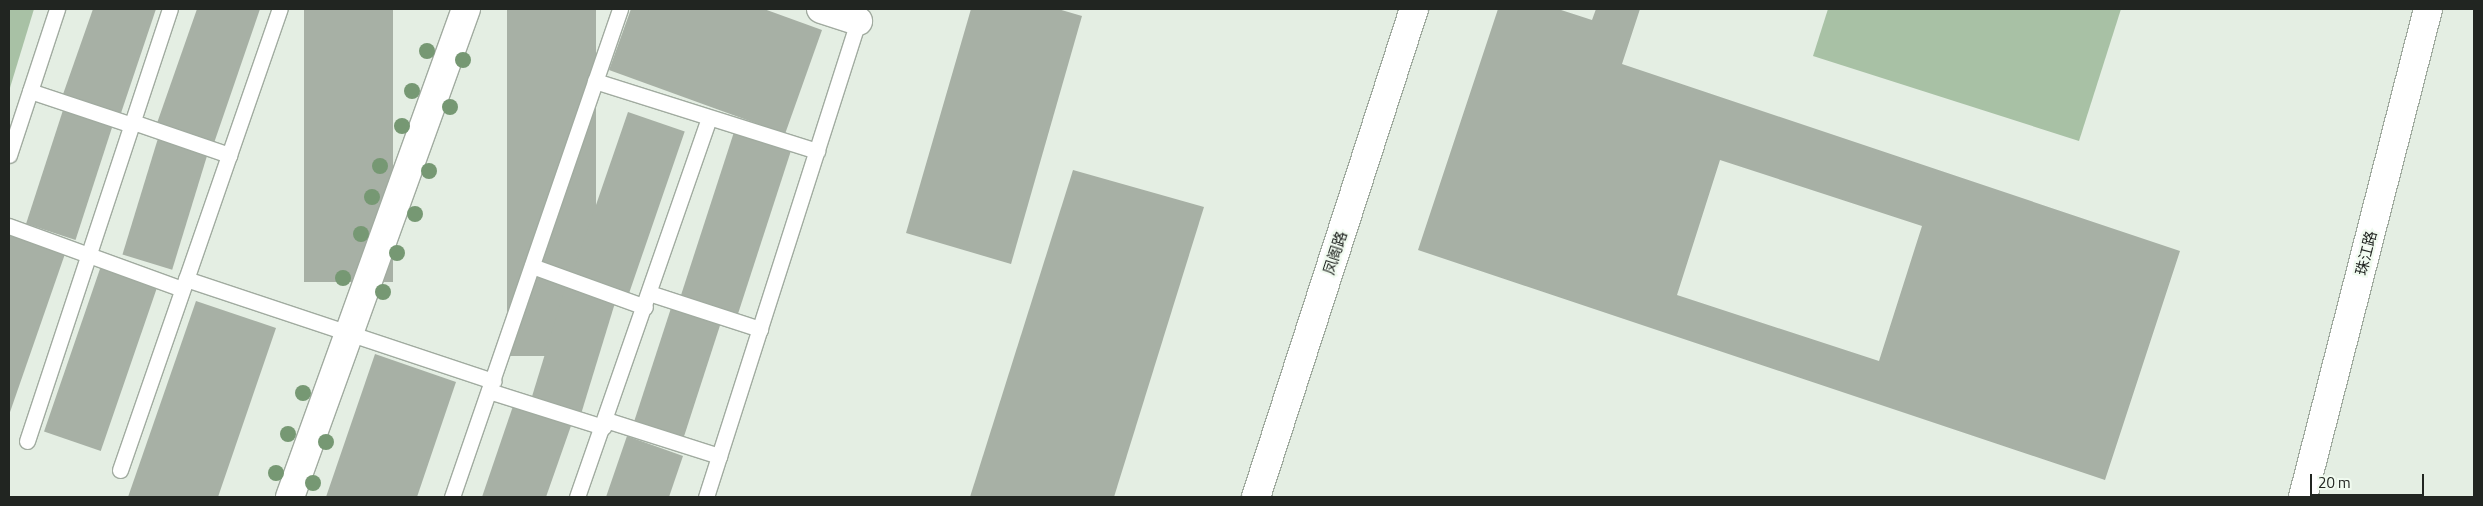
<!DOCTYPE html>
<meta charset="utf-8">
<style>
body{margin:0}
#map{position:relative;width:2483px;height:506px;overflow:hidden;background:#e4eee3;font-family:"Titillium Web","Noto Sans SC",sans-serif}
div>[style]{position:absolute}
.green>*{inset:0;background:#a8c1a5}
.building>*{inset:0;background:#a7b0a5;transform-origin:0 0}
.roads{filter:drop-shadow(1px 0 #a1aba0) drop-shadow(-1px 0 #a1aba0) drop-shadow(0 1px #a1aba0) drop-shadow(0 -1px #a1aba0)}
.service>*{height:15px;margin:-7.5px;padding:0 7.5px;transform-origin:7.5px;border-radius:7.5px;background:#fff}
.minor>*{height:28px;margin:-14px;padding:0 14px;transform-origin:14px;border-radius:14px;background:#fff}
.secondary>*{height:28px;margin:-14px;padding:0 14px;transform-origin:14px;border-radius:14px;background:#fff}
.trees>*{width:16px;height:16px;margin:-8px;border-radius:50%;background:#769873}
span{translate:-50% -50%;white-space:nowrap;text-align:center;line-height:1.15;-webkit-text-stroke:4.5px #f1fbf0;paint-order:stroke}
.street-label{font-size:15px;color:#212521}
.frame{position:absolute;inset:0;border:10px solid #212521;pointer-events:none}
.scale{position:absolute;left:2310px;top:474px;width:114px;height:22px;box-sizing:border-box;border:2px solid #212521;border-top:0;padding-left:6px;font-size:15px;line-height:18px;white-space:nowrap;color:#212521;-webkit-text-stroke:4px #f1fbf0;paint-order:stroke}
</style>
<div id="map">
<div class="green">
<div style="clip-path:polygon(9px 9px,34px 9px,9px 91px)"></div>
<div style="clip-path:polygon(1828px 9px,2121px 9px,2079px 141px,1813px 56px)"></div>
</div>
<div class="building">
<div style="clip-path:polygon(93px 9px,156px 9px,119px 119px,61px 100px)"></div>
<div style="clip-path:polygon(197px 9px,260px 9px,213px 146px,156px 126px)"></div>
<div style="left:304px;top:9px;width:89px;height:273px"></div>
<div style="left:507px;top:9px;width:89px;height:347px"></div>
<div style="clip-path:polygon(631px 9px,764px 9px,822px 30px,785px 134px,609px 70px)"></div>
<div style="clip-path:polygon(971px 9px,1058px 9px,1082px 16px,1011px 264px,906px 233px)"></div>
<div style="clip-path:polygon(evenodd,1498px 9px,1558px 9px,1592px 20px,1596px 9px,1640px 9px,1622px 64px,2180px 251px,2105px 480px,1418px 250px,1498px 9px,1720px 160px,1922px 226px,1879px 361px,1677px 295px,1720px 160px)"></div>
<div style="left:65px;top:104px;width:52px;height:126px;rotate:18deg"></div>
<div style="left:628px;top:112px;width:60px;height:176px;rotate:19deg"></div>
<div style="left:734px;top:132px;width:60px;height:174px;rotate:18deg"></div>
<div style="left:159px;top:135px;width:52px;height:125px;rotate:17deg"></div>
<div style="clip-path:polygon(1073px 170px,1204px 207px,1114px 497px,970px 497px)"></div>
<div style="clip-path:polygon(9px 232px,66px 251px,9px 415px)"></div>
<div style="left:101px;top:266px;width:60px;height:175px;rotate:19deg"></div>
<div style="left:567px;top:282px;width:52px;height:125px;rotate:17deg"></div>
<div style="clip-path:polygon(196px 301px,276px 328px,218px 497px,128px 497px)"></div>
<div style="left:672px;top:305px;width:52px;height:126px;rotate:18deg"></div>
<div style="clip-path:polygon(375px 354px,456px 382px,417px 497px,326px 497px)"></div>
<div style="clip-path:polygon(514px 403px,572px 423px,546px 497px,482px 497px)"></div>
<div style="clip-path:polygon(627px 436px,683px 456px,669px 497px,606px 497px)"></div>
</div>
<div class="roads">
<div class="service">
<div style="left:595px;top:81px;width:233px;rotate:17.5deg"></div>
<div style="left:30px;top:91px;width:108px;rotate:18.4deg"></div>
<div style="left:133px;top:122px;width:102px;rotate:19deg"></div>
<div style="left:9px;top:155px;width:154px;rotate:-71.8deg"></div>
<div style="left:9px;top:226px;width:184px;rotate:20deg"></div>
<div style="left:532px;top:266px;width:120px;rotate:19.9deg"></div>
<div style="left:186px;top:279px;width:324px;rotate:18.4deg"></div>
<div style="left:649px;top:293px;width:117px;rotate:18deg"></div>
<div style="left:489px;top:391px;width:120px;rotate:17.5deg"></div>
<div style="left:606px;top:420px;width:119px;rotate:17.7deg"></div>
<div style="left:27px;top:441px;width:455px;rotate:-71.7deg"></div>
<div style="left:120px;top:470px;width:488px;rotate:-70.9deg"></div>
<div style="left:452px;top:497px;width:516px;rotate:-71deg"></div>
<div style="left:577px;top:497px;width:401px;rotate:-70.8deg"></div>
<div style="left:706px;top:497px;width:506px;rotate:-72.28deg"></div>
</div>
<div class="minor">
<div style="left:821px;top:9px;width:39px;rotate:18deg"></div>
<div style="left:290px;top:497px;width:519px;rotate:-70.17deg"></div>
<div style="left:1256px;top:497px;width:513px;rotate:-72.06deg"></div>
</div>
<div class="secondary">
<div style="left:2303px;top:497px;width:504px;rotate:-75.63deg"></div>
</div>
</div>
<div class="trees">
<div style="left:427px;top:51px"></div>
<div style="left:463px;top:60px"></div>
<div style="left:412px;top:91px"></div>
<div style="left:450px;top:107px"></div>
<div style="left:402px;top:126px"></div>
<div style="left:380px;top:166px"></div>
<div style="left:429px;top:171px"></div>
<div style="left:372px;top:197px"></div>
<div style="left:415px;top:214px"></div>
<div style="left:361px;top:234px"></div>
<div style="left:397px;top:253px"></div>
<div style="left:343px;top:278px"></div>
<div style="left:383px;top:292px"></div>
<div style="left:303px;top:393px"></div>
<div style="left:288px;top:434px"></div>
<div style="left:326px;top:442px"></div>
<div style="left:276px;top:473px"></div>
<div style="left:313px;top:483px"></div>
</div>
<div class="street-label">
<span style="left:1335px;top:253px;rotate:-72deg">凤阁路</span>
<span style="left:2366px;top:253px;rotate:-76deg">珠江路</span>
</div>
<div class="frame"></div>
<div class="scale">20 m</div>
</div>
